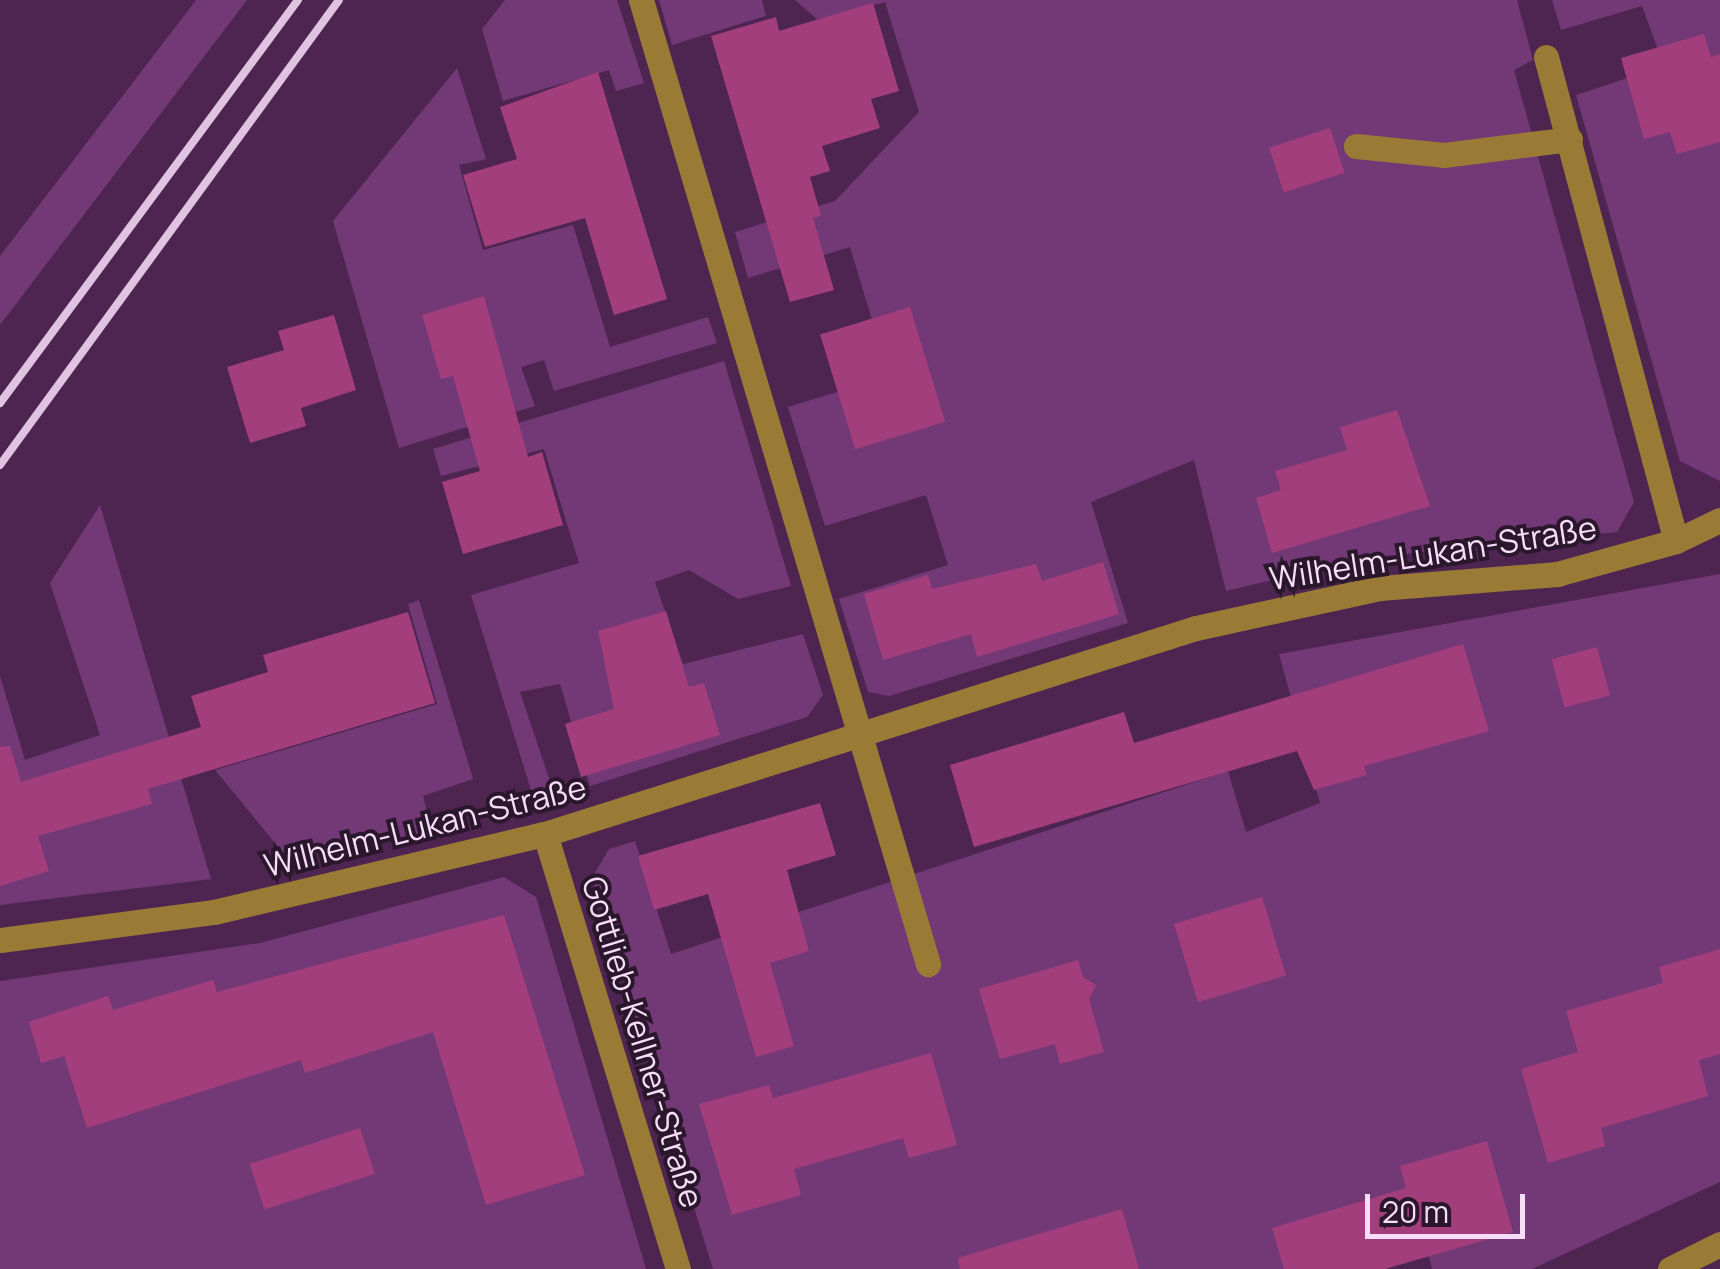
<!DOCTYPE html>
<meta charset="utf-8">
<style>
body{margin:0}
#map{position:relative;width:1720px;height:1269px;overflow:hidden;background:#4e2551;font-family:Manrope,sans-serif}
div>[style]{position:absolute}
.green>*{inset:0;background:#733976}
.building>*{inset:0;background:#a33e7d;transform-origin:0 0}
.minor>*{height:25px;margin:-12.5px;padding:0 12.5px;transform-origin:12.5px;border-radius:12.5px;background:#9a7b36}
.rail>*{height:8px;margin:-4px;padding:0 4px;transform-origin:4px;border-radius:4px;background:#dfc3e1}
span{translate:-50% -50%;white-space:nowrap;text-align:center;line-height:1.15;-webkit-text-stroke:8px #2a172b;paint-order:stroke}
.street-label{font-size:32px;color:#f7ddf8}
.scale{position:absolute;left:1365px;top:1194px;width:160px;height:45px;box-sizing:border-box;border:5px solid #f7ddf8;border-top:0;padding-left:12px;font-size:30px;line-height:35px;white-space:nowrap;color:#f7ddf8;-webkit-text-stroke:8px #2a172b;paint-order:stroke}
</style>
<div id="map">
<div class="green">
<div style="clip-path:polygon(196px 0,247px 0,0 325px,0 256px)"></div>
<div style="clip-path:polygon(505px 0,617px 0,644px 83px,616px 91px,609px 70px,503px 101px,482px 29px)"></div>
<div style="clip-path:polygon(659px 0,762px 0,766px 16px,672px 45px)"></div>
<div style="clip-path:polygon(795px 0,1517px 0,1533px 60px,1514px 70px,1634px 502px,1617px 532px,1365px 558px,1226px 591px,1194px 460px,1091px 502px,1128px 623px,889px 696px,868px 692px,839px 599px,948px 565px,926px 495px,825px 526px,788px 407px,889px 376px,850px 247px,748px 278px,735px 232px,835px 201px,919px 112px,885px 2px,819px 21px)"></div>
<div style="clip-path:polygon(1552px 0,1720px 0,1720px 481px,1680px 461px,1576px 95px,1664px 66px,1642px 6px,1561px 30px)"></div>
<div style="clip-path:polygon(457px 68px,486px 159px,459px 165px,483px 250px,573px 225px,610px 347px,708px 317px,717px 343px,554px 391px,544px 360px,521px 367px,535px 406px,399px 448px,333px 221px)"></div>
<div style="clip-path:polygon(724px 361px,791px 586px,738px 599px,689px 570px,655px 582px,683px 664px,803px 634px,823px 695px,807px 717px,590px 786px,560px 684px,520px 692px,554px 793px,534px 800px,471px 595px,579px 563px,544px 449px,441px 476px,433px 449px)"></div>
<div style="clip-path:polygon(100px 505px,211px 879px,0 905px,0 676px,25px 760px,100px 735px,50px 583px)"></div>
<div style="clip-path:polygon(1720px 574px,1720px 1182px,1532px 1269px,1432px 1269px,1415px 1198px,1345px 1269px,713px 1269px,592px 878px,609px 849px,635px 841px,671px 954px,1228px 771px,1246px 832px,1320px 803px,1279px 654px)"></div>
<div style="clip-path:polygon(419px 600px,473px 779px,423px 796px,432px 831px,289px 860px,215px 770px,437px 704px,408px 604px)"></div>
<div style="clip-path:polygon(504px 877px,536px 897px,646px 1269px,0 1269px,0 981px,260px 943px)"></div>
</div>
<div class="building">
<div style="clip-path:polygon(873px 3px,899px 91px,871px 99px,880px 128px,822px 146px,830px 171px,810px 177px,821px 216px,813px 218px,834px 290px,790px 302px,711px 36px,776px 17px,779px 31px)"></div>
<div style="clip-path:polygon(1704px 34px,1711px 57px,1720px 54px,1720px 142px,1677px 154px,1670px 132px,1644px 139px,1621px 58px)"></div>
<div style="clip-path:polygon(598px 72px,667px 299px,614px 315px,585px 218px,485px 247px,463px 175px,517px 159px,500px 107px)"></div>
<div style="left:1330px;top:128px;width:47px;height:64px;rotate:72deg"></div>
<div style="clip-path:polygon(484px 296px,528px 457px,542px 452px,563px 525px,463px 554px,442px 482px,480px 471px,453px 376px,441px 379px,422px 315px)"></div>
<div style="left:910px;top:307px;width:120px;height:94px;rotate:73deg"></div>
<div style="clip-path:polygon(334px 315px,356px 390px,301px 408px,306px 426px,250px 443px,227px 367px,284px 350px,278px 331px)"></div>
<div style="clip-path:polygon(1397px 410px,1430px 506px,1272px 553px,1256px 498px,1281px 490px,1275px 471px,1347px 450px,1340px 427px)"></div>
<div style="clip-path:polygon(1103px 562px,1119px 614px,977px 657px,971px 634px,883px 660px,864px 594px,928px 575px,932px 589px,1036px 564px,1042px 581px)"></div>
<div style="clip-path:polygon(666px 611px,689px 687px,704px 683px,720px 735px,581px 777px,565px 724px,614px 709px,598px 631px)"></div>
<div style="clip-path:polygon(408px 612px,435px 703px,148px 789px,152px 804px,38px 836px,49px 871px,0 886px,0 747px,10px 746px,21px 782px,201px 727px,191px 696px,268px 672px,263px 655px)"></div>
<div style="clip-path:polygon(1463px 644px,1489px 731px,1364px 766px,1367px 775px,1314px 790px,1297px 751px,974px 847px,950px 765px,1124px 712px,1134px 743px)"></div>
<div style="left:1597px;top:647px;width:50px;height:47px;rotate:75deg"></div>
<div style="clip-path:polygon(820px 803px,836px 855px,787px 870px,809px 951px,770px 963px,794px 1046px,756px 1057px,708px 894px,654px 910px,638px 856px)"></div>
<div style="left:1262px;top:897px;width:82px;height:92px;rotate:73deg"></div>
<div style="clip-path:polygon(504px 915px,585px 1175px,486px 1205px,433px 1032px,305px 1073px,301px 1060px,87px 1128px,64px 1056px,41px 1063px,29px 1022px,108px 996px,113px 1010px,213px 980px,217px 992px)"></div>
<div style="clip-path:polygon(1720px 949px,1720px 1054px,1699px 1060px,1708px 1096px,1601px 1128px,1605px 1146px,1548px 1163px,1521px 1069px,1578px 1052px,1566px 1011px,1663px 983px,1659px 967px)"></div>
<div style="clip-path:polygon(1078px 960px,1083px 977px,1096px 985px,1089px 999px,1104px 1052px,1060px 1064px,1055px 1044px,1000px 1059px,979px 989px)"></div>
<div style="clip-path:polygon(931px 1053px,957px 1145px,909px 1158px,903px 1138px,794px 1169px,801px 1195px,732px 1215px,699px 1104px,769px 1085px,773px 1098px)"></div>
<div style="left:360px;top:1128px;width:48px;height:116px;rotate:72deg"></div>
<div style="clip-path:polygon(1487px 1141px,1513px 1232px,1385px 1269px,1284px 1269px,1272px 1228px,1406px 1188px,1400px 1166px)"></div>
<div style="clip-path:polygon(1122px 1209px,1139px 1269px,960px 1269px,958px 1258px)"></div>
</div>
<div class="minor">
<div style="left:641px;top:0;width:1006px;rotate:73.42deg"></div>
<div style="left:1546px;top:57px;width:501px;rotate:74.97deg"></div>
<div style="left:1356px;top:146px;width:88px;rotate:5.8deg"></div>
<div style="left:1444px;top:155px;width:127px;rotate:-7.2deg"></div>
<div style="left:545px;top:834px;width:455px;rotate:73deg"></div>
<div style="left:0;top:940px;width:216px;rotate:-7.5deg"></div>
<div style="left:214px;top:912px;width:340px;rotate:-13.3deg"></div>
<div style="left:545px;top:834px;width:683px;rotate:-17.56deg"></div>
<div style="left:1196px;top:628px;width:188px;rotate:-12.3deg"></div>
<div style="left:1380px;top:588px;width:178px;rotate:-4.5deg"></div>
<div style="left:1557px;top:574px;width:123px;rotate:-15.5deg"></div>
<div style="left:1676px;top:541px;width:49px;rotate:-25.5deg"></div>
<div style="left:1670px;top:1269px;width:56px;rotate:-26.6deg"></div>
</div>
<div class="rail">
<div style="left:0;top:403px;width:501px;rotate:-53.52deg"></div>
<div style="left:0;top:465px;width:575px;rotate:-53.91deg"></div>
</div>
<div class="street-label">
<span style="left:1433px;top:553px;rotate:-9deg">Wilhelm-Lukan-Straße</span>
<span style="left:425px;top:826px;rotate:-14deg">Wilhelm-Lukan-Straße</span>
<span style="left:643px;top:1042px;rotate:73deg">Gottlieb-Kellner-Straße</span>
</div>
<div class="scale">20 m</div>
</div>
